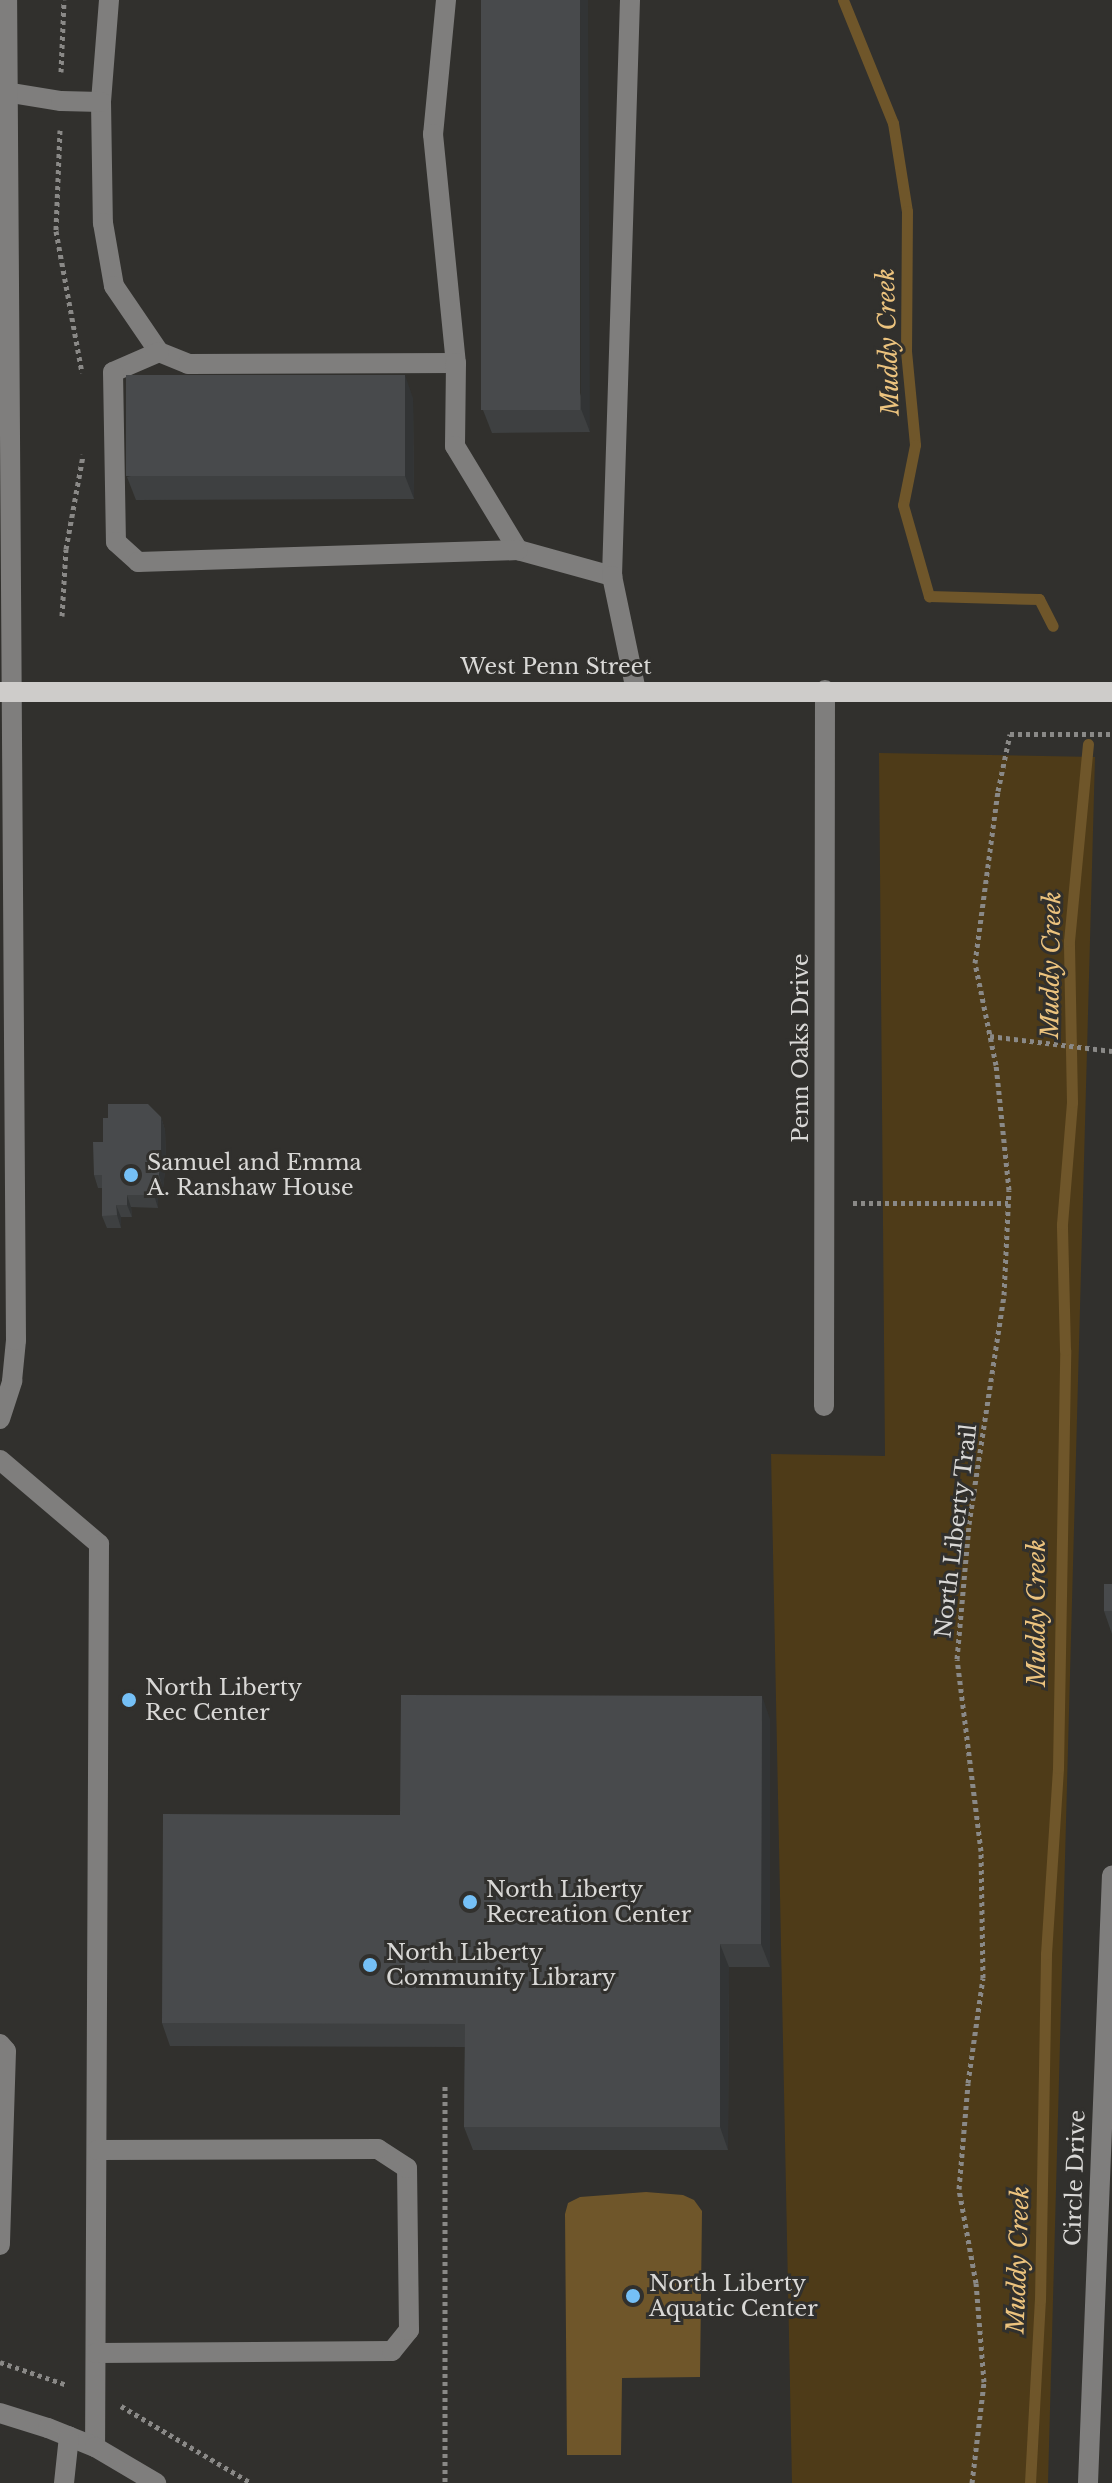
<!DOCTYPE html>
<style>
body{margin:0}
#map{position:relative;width:1112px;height:2483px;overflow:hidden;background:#31302d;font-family:"Libre Baskerville",serif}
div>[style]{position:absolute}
.green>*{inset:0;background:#4e3b18}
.water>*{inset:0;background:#6f562a}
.stream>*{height:11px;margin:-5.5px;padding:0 5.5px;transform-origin:5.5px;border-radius:5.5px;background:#6f562a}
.path>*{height:5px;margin-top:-2.5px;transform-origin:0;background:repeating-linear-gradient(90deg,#8a8987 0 4px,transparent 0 8px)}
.minor>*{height:20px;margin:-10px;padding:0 10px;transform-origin:10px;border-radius:10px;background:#7f7e7d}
.major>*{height:20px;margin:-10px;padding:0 10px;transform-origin:10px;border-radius:10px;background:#ceccca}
.wall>*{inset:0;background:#3e4041}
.shaded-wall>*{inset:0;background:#323435}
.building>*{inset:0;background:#484a4c;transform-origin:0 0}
.dots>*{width:22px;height:22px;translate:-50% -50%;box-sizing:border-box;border:4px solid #31302d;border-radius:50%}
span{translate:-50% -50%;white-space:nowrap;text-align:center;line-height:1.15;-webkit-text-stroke:6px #31302d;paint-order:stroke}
.street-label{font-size:22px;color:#d9d8d6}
.poi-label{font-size:22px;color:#d9d8d6}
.left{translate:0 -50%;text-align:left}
.water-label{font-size:24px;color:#ecc37e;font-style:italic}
</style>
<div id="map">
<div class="green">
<div style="clip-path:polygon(879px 753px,1095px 757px,1048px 2483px,792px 2483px,771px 1454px,885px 1456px)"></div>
</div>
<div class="water">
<div style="clip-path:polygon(646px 2192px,683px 2195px,694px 2200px,702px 2211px,700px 2377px,622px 2378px,621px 2455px,567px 2455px,565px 2214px,568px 2203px,580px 2197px)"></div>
</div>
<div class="stream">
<div style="left:843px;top:0;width:133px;rotate:67.9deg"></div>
<div style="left:893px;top:123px;width:89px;rotate:81deg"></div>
<div style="left:907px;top:211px;width:140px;rotate:90.4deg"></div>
<div style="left:906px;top:351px;width:94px;rotate:84.5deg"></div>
<div style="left:915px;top:445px;width:61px;rotate:101.3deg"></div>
<div style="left:903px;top:505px;width:95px;rotate:74.1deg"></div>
<div style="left:929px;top:596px;width:110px;rotate:1.6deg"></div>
<div style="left:1039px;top:599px;width:30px;rotate:63deg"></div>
<div style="left:1030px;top:2483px;width:183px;rotate:-86.9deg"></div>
<div style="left:1040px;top:2300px;width:346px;rotate:-89deg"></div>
<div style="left:1046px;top:1954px;width:186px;rotate:-86.3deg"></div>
<div style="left:1058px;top:1768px;width:418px;rotate:-89deg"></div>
<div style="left:1065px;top:1350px;width:126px;rotate:-91.4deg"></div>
<div style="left:1062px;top:1224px;width:122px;rotate:-85.3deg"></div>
<div style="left:1072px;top:1102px;width:161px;rotate:-91.1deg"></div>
<div style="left:1069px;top:941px;width:198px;rotate:-84.5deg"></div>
</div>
<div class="path">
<div style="left:61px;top:72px;width:72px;rotate:-87.6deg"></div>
<div style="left:60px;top:130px;width:101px;rotate:92.3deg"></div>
<div style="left:56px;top:231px;width:144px;rotate:79.6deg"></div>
<div style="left:62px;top:616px;width:67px;rotate:-86.6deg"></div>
<div style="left:66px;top:549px;width:96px;rotate:-79.7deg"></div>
<div style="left:990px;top:1036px;width:123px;rotate:7deg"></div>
<div style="left:853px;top:1203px;width:155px"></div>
<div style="left:445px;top:2086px;width:397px;rotate:90deg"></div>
<div style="left:0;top:2362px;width:71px;rotate:18.9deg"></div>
<div style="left:121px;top:2406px;width:151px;rotate:30.6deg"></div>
<div style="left:972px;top:2483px;width:102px;rotate:-83.2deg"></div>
<div style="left:984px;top:2382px;width:99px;rotate:-94.6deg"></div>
<div style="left:976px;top:2283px;width:96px;rotate:-100.3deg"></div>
<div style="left:959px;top:2189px;width:106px;rotate:-85.1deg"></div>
<div style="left:968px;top:2083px;width:106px;rotate:-81.9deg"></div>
<div style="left:983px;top:1978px;width:127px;rotate:-90.9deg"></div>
<div style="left:981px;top:1851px;width:193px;rotate:-97.1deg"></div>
<div style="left:957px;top:1659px;width:136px;rotate:-84.9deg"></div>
<div style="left:969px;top:1524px;width:232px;rotate:-81.3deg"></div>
<div style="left:1004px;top:1295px;width:105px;rotate:-87.3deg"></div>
<div style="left:1009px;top:1190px;width:126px;rotate:-95.9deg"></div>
<div style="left:996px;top:1065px;width:104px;rotate:-101.6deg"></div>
<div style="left:975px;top:963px;width:174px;rotate:-82.4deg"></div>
<div style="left:998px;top:791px;width:58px;rotate:-78.1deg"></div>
<div style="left:1010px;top:734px;width:102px"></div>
</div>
<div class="minor">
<div style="left:109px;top:0;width:102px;rotate:94.5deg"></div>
<div style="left:101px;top:102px;width:121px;rotate:89.1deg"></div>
<div style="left:103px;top:223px;width:64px;rotate:80.1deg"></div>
<div style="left:114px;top:286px;width:80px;rotate:55.7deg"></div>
<div style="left:159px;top:352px;width:31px;rotate:22deg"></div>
<div style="left:188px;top:364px;width:268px;rotate:-0.2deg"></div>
<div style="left:446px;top:0;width:135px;rotate:95.5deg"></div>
<div style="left:433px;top:134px;width:230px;rotate:84.3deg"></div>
<div style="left:456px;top:363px;width:83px;rotate:90.7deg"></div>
<div style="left:455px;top:446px;width:122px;rotate:58.8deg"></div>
<div style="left:518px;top:550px;width:98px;rotate:15.5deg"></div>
<div style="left:630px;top:0;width:576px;rotate:91.79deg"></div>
<div style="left:612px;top:576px;width:117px;rotate:78.2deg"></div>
<div style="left:0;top:91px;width:62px;rotate:9.3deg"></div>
<div style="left:61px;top:101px;width:40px;rotate:1.4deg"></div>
<div style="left:159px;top:352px;width:50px;rotate:156.5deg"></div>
<div style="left:113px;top:372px;width:170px;rotate:89deg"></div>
<div style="left:116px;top:542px;width:30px;rotate:42deg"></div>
<div style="left:138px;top:562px;width:380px;rotate:-1.8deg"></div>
<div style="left:824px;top:1406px;width:716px;rotate:-89.92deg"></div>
<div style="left:0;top:1419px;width:40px;rotate:-72deg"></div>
<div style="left:12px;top:1381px;width:41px;rotate:-84.4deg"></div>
<div style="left:16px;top:1340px;width:1340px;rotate:-90.38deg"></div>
<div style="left:0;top:1460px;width:130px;rotate:40.3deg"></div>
<div style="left:99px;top:1544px;width:903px;rotate:90.25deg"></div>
<div style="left:0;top:2044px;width:9px;rotate:49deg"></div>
<div style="left:6px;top:2051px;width:194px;rotate:91.8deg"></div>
<div style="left:96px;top:2353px;width:296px;rotate:-0.4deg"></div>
<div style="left:392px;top:2351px;width:27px;rotate:-51deg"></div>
<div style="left:409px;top:2330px;width:162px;rotate:-90.7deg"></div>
<div style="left:407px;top:2168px;width:35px;rotate:-147deg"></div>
<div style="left:378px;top:2149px;width:281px;rotate:179.8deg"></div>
<div style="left:0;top:2413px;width:50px;rotate:17.4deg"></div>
<div style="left:48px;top:2428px;width:51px;rotate:22deg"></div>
<div style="left:95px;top:2447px;width:71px;rotate:30.5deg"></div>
<div style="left:64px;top:2483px;width:47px;rotate:-83.9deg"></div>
<div style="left:1088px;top:2483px;width:608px;rotate:-87.74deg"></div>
</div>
<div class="major">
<div style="left:0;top:692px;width:1112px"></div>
</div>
<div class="wall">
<div style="clip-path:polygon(481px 0,590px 432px,492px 433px,483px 410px)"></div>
<div style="clip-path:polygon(413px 398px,414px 499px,136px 500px,127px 477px)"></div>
<div style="clip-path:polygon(161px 1117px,165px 1130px,166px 1162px,163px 1188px,158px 1188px,158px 1208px,131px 1207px,132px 1217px,121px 1217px,121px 1228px,107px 1228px,102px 1216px,102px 1188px,98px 1188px,94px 1175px,103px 1142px,108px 1118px)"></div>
<div style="clip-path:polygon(1112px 1584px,1112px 1634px,1104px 1611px)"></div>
<div style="clip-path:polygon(770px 1719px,770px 1967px,729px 1967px,728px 2150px,473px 2150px,464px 2127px,465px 2047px,170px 2046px,162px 2023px,400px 1815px)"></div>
</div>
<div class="shaded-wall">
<div style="clip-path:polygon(580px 0,588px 0,590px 432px,581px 409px)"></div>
<div style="clip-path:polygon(405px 375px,413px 398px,414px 499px,405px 476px)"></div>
<div style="clip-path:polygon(161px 1117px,165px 1130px,166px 1162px,163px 1188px,159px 1175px)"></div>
<div style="clip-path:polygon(153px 1175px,158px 1188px,158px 1208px,154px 1195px)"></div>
<div style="clip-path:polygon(127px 1195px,131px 1207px,132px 1217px,127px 1205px)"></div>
<div style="clip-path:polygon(116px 1205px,121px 1217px,121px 1228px,117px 1215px)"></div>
<div style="clip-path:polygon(762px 1696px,770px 1719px,770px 1967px,761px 1944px)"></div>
<div style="clip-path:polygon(720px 1944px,729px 1967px,728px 2150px,720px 2127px)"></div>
</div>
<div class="building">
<div style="left:481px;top:0;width:99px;height:410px"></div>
<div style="left:405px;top:375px;width:101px;height:279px;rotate:90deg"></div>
<div style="clip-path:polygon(108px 1104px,148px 1104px,161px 1117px,161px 1150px,159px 1175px,153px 1175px,154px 1195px,127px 1195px,127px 1205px,116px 1205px,117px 1215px,102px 1216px,102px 1175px,94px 1175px,93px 1142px,103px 1142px,103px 1118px,108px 1118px)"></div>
<div style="left:1104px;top:1584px;width:8px;height:27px"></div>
<div style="clip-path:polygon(401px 1695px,762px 1696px,761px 1944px,720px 1944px,720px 2127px,464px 2127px,465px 2024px,162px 2023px,163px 1814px,400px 1815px)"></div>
</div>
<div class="dots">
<div style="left:131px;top:1175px;background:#75c0f6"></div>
<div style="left:129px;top:1700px;background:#75c0f6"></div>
<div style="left:470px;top:1902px;background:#75c0f6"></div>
<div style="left:370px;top:1965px;background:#75c0f6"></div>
<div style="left:633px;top:2296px;background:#75c0f6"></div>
</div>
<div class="street-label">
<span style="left:556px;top:667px">West Penn Street</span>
<span style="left:801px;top:1048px;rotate:-90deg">Penn Oaks Drive</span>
<span style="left:956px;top:1531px;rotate:-83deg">North Liberty Trail</span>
<span style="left:1075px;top:2178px;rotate:-88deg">Circle Drive</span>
</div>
<div class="poi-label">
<span class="left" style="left:147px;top:1175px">Samuel and Emma<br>A. Ranshaw House</span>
<span class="left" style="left:145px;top:1700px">North Liberty<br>Rec Center</span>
<span class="left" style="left:486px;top:1902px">North Liberty<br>Recreation Center</span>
<span class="left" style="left:386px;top:1965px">North Liberty<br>Community Library</span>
<span class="left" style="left:649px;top:2296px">North Liberty<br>Aquatic Center</span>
</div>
<div class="water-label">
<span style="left:888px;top:342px;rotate:-92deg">Muddy Creek</span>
<span style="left:1051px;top:965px;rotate:-89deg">Muddy Creek</span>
<span style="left:1037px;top:1613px;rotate:-90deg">Muddy Creek</span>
<span style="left:1018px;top:2260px;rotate:-88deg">Muddy Creek</span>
</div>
</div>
